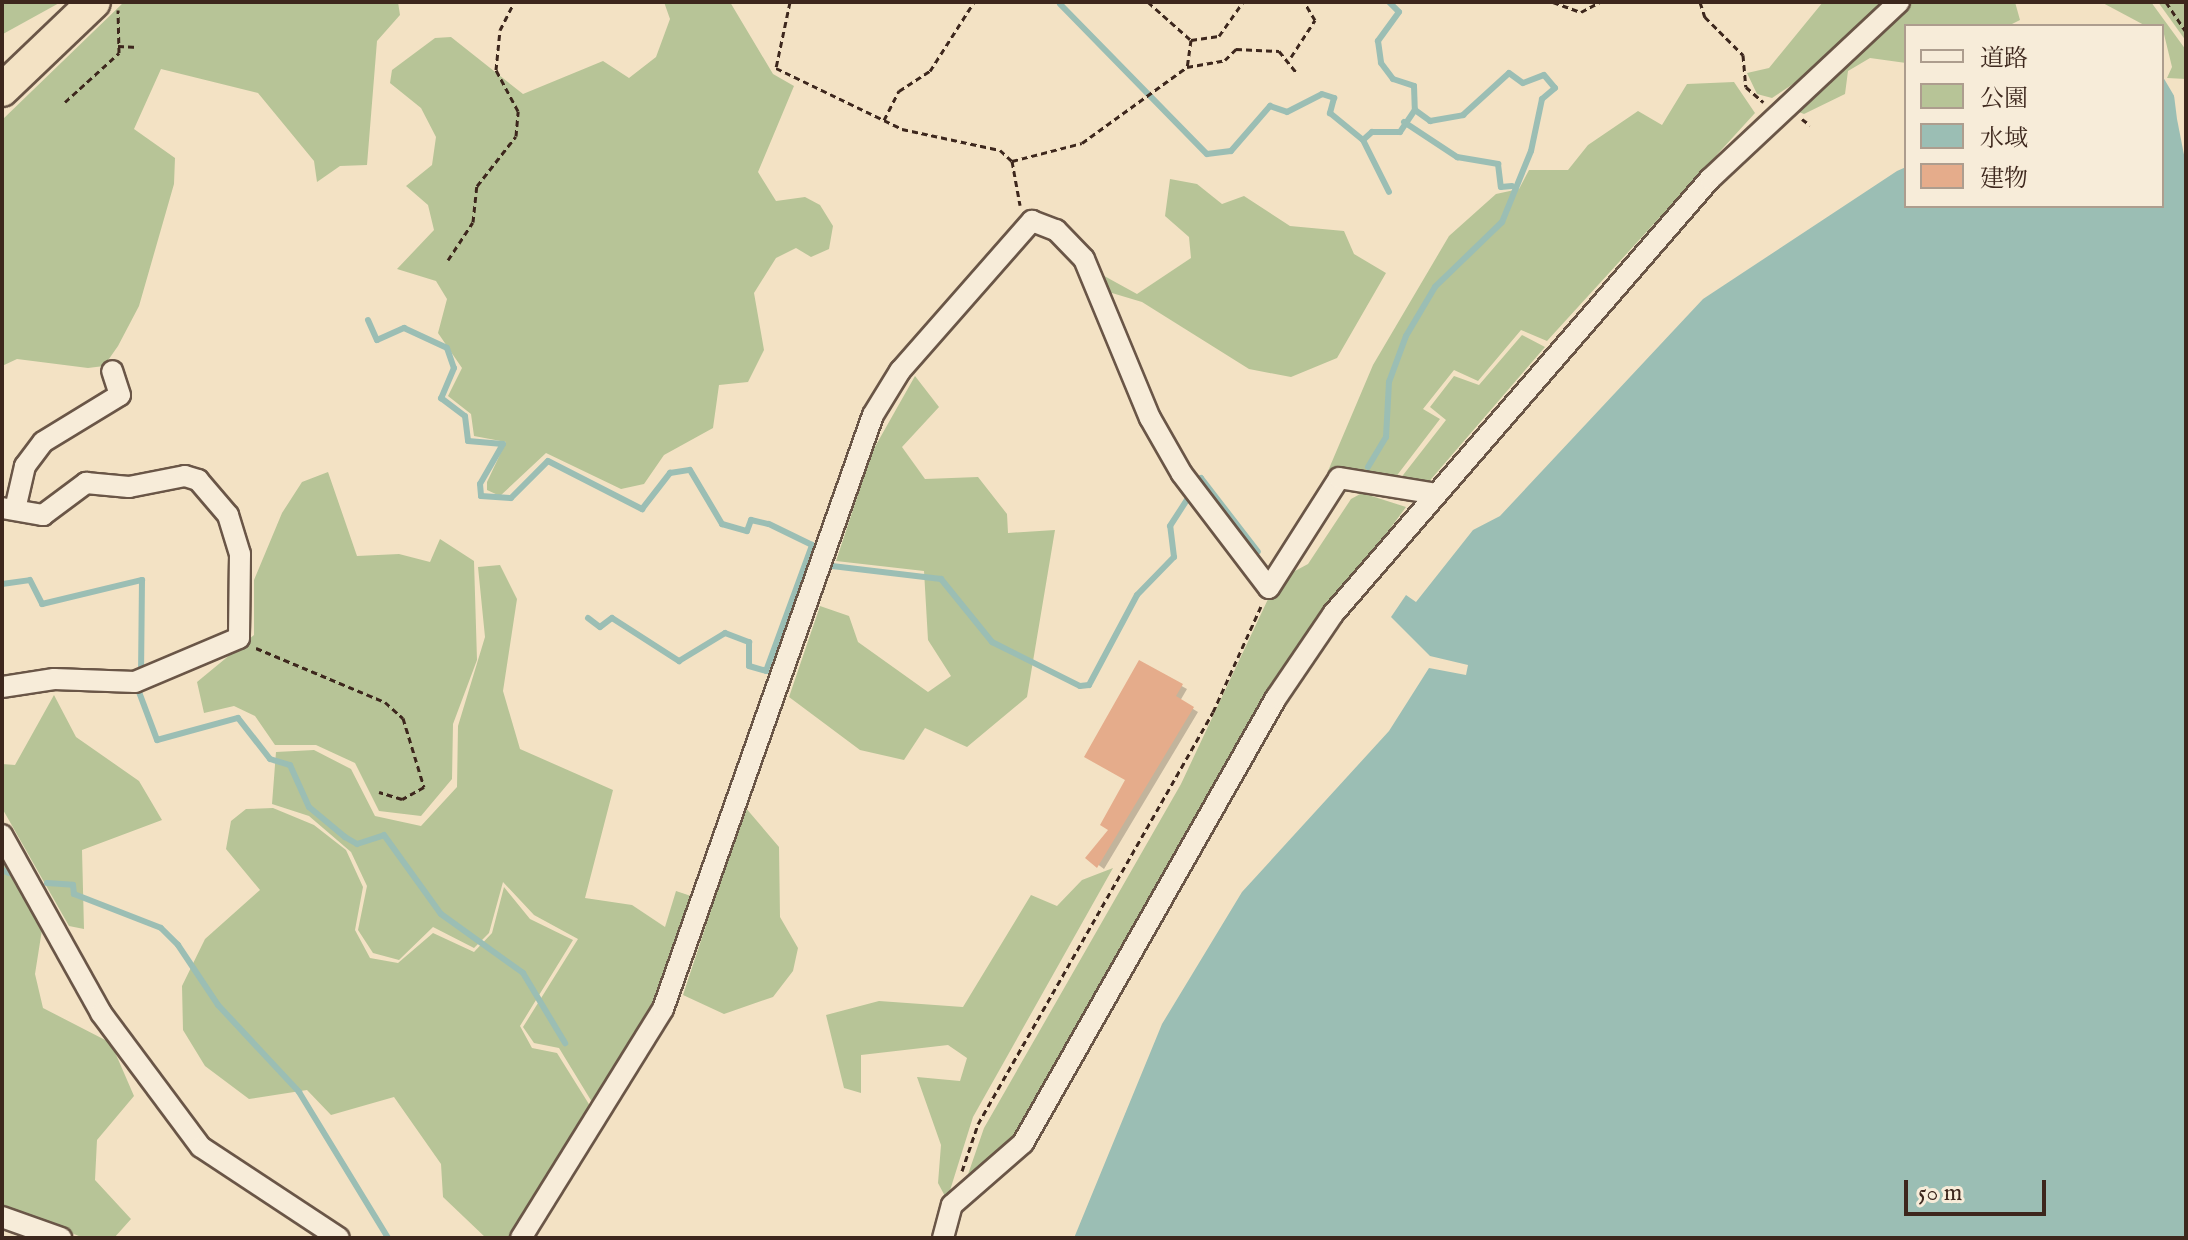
<!DOCTYPE html>
<meta charset="utf-8">
<style>
body{margin:0}
#map{position:relative;width:2188px;height:1240px;overflow:hidden;background:#f3e2c4;font-family:"IM FELL English","Noto Serif JP",serif}
div>[style]{position:absolute}
.green>*{inset:0;background:#b7c497}
.water>*{inset:0;background:#9bbeb4}
.pier>*{inset:0;background:#f3e2c4}
.shadow>*{inset:0;background:#0003}
.stream>*{height:6px;margin:-3px;padding:0 3px;transform-origin:3px;border-radius:3px;background:#9bbeb4}
.building>*{inset:0;background:#e5ac8b}
.path>*{height:3px;margin-top:-1.5px;transform-origin:0;background:repeating-linear-gradient(90deg,#3d271d 0 6px,transparent 0 10px)}
.roads{filter:drop-shadow(2px 0 #6a5647) drop-shadow(-2px 0 #6a5647) drop-shadow(0 2px #6a5647) drop-shadow(0 -2px #6a5647)}
.minor>*{height:20px;margin:-10px;padding:0 10px;transform-origin:10px;border-radius:10px;background:#f7ecd9}
.trunk>*{height:32px;margin:-16px;padding:0 16px;transform-origin:16px;border-radius:16px;background:#f3e2c4}
span{translate:-50% -50%;white-space:nowrap;text-align:center;line-height:1.15;-webkit-text-stroke:8px #f7ecd9;paint-order:stroke}
.frame{position:absolute;inset:0;border:4px solid #3d271d;pointer-events:none}
.legend{position:absolute;left:1904px;top:24px;width:260px;height:184px;box-sizing:border-box;background:#f7ecd9;border:2px solid #ad9d8e;margin:0;padding:10px 14px;list-style:none;font-size:24px;color:#3d271d}
.legend li{display:flex;align-items:center;gap:16px;height:40px}
.legend b{width:40px;border:2px solid #ad9d8e}
.scale{position:absolute;left:1904px;top:1180px;width:142px;height:36px;box-sizing:border-box;border:4px solid #3d271d;border-top:0;padding-left:10px;font-size:24px;line-height:28px;white-space:nowrap;color:#3d271d;-webkit-text-stroke:6px #f7ecd9;paint-order:stroke}
</style>
<div id="map">
<div class="green">
<div style="clip-path:polygon(2px 2px,61px 2px,3px 34px)"></div>
<div style="clip-path:polygon(124px 2px,398px 2px,400px 15px,377px 41px,367px 165px,340px 166px,317px 182px,314px 161px,258px 93px,161px 69px,134px 129px,175px 158px,174px 184px,139px 306px,118px 346px,104px 366px,88px 368px,17px 359px,2px 366px,2px 120px)"></div>
<div style="clip-path:polygon(664px 2px,730px 2px,773px 74px,794px 86px,758px 172px,776px 201px,805px 197px,820px 205px,833px 226px,829px 249px,811px 257px,796px 248px,776px 258px,754px 293px,764px 350px,748px 382px,719px 385px,713px 428px,664px 455px,644px 484px,621px 489px,546px 453px,500px 496px,487px 490px,487px 482px,506px 442px,474px 436px,471px 414px,448px 396px,462px 368px,438px 333px,447px 299px,436px 281px,397px 269px,434px 230px,428px 205px,406px 186px,432px 165px,436px 137px,421px 108px,390px 83px,392px 70px,435px 38px,451px 37px,523px 94px,603px 61px,629px 78px,656px 57px,670px 19px)"></div>
<div style="clip-path:polygon(1823px 2px,1883px 2px,1796px 82px,1772px 98px,1757px 94px,1747px 73px,1769px 68px)"></div>
<div style="clip-path:polygon(1912px 2px,2015px 2px,2020px 20px,2008px 26px,1906px 26px,1906px 63px,1870px 58px,1848px 71px,1845px 94px,1804px 114px,1791px 109px)"></div>
<div style="clip-path:polygon(2101px 2px,2151px 2px,2186px 50px,2186px 79px,2167px 78px,2172px 67px,2162px 26px,2146px 26px)"></div>
<div style="clip-path:polygon(2158px 2px,2186px 2px,2186px 41px)"></div>
<div style="clip-path:polygon(1734px 82px,1755px 113px,1547px 341px,1521px 330px,1478px 381px,1454px 370px,1423px 409px,1440px 419px,1395px 478px,1328px 471px,1373px 365px,1449px 236px,1496px 194px,1519px 189px,1529px 170px,1568px 170px,1588px 145px,1638px 111px,1662px 125px,1687px 84px)"></div>
<div style="clip-path:polygon(1170px 179px,1197px 184px,1222px 204px,1244px 196px,1290px 226px,1344px 231px,1354px 254px,1386px 273px,1337px 358px,1291px 377px,1249px 369px,1142px 302px,1102px 290px,1097px 272px,1137px 294px,1191px 258px,1189px 237px,1165px 216px)"></div>
<div style="clip-path:polygon(1522px 335px,1545px 347px,1426px 485px,1400px 479px,1446px 420px,1430px 407px,1454px 376px,1479px 385px)"></div>
<div style="clip-path:polygon(915px 376px,939px 407px,902px 447px,925px 479px,978px 477px,1007px 514px,1008px 533px,1055px 530px,1027px 697px,967px 747px,925px 728px,904px 760px,860px 750px,789px 697px,820px 606px,849px 616px,858px 642px,928px 692px,951px 676px,928px 640px,924px 571px,836px 561px,872px 452px)"></div>
<div style="clip-path:polygon(328px 472px,357px 556px,399px 554px,430px 562px,440px 539px,474px 561px,477px 660px,453px 724px,452px 779px,421px 816px,379px 811px,355px 763px,316px 745px,275px 745px,255px 716px,234px 706px,204px 713px,197px 682px,254px 635px,254px 580px,282px 513px,302px 482px)"></div>
<div style="clip-path:polygon(1362px 493px,1406px 507px,1274px 687px,1019px 1131px,964px 1186px,984px 1128px,1181px 784px,1269px 597px,1280px 579px,1308px 564px,1351px 499px)"></div>
<div style="clip-path:polygon(500px 565px,517px 599px,503px 691px,520px 749px,613px 790px,585px 898px,632px 905px,665px 927px,676px 891px,697px 898px,652px 1013px,595px 1107px,559px 1048px,534px 1043px,523px 1027px,578px 939px,534px 915px,503px 882px,489px 933px,474px 948px,433px 927px,399px 960px,373px 953px,358px 930px,367px 886px,351px 852px,309px 816px,272px 804px,276px 752px,314px 750px,351px 769px,375px 816px,421px 826px,457px 787px,458px 726px,485px 637px,478px 567px)"></div>
<div style="clip-path:polygon(54px 695px,76px 737px,139px 781px,162px 820px,82px 850px,84px 929px,69px 926px,2px 808px,2px 764px,15px 765px)"></div>
<div style="clip-path:polygon(745px 807px,779px 847px,780px 917px,798px 948px,793px 971px,773px 997px,724px 1014px,683px 995px)"></div>
<div style="clip-path:polygon(273px 808px,314px 825px,346px 850px,363px 887px,355px 930px,370px 958px,398px 963px,433px 933px,474px 952px,492px 933px,504px 887px,530px 919px,573px 940px,520px 1026px,532px 1048px,557px 1053px,592px 1109px,509px 1238px,486px 1238px,443px 1197px,441px 1164px,394px 1097px,331px 1115px,307px 1090px,249px 1099px,205px 1066px,183px 1030px,182px 986px,205px 939px,260px 890px,226px 849px,231px 821px,246px 809px)"></div>
<div style="clip-path:polygon(2px 857px,44px 917px,35px 974px,43px 1008px,111px 1043px,134px 1096px,97px 1140px,95px 1180px,131px 1219px,114px 1238px,84px 1238px,2px 1206px)"></div>
<div style="clip-path:polygon(1113px 868px,973px 1117px,947px 1200px,938px 1183px,941px 1145px,917px 1077px,960px 1081px,967px 1058px,948px 1045px,861px 1055px,861px 1093px,844px 1088px,826px 1015px,879px 1001px,963px 1007px,1031px 895px,1057px 906px,1082px 880px)"></div>
</div>
<div class="water">
<div style="clip-path:polygon(2163px 77px,2186px 116px,2186px 1238px,1074px 1238px,1162px 1024px,1242px 892px,1389px 731px,1429px 668px,1466px 675px,1468px 665px,1430px 656px,1391px 617px,1406px 595px,1416px 602px,1473px 530px,1500px 516px,1703px 299px,1897px 171px,1906px 167px,1906px 206px,2162px 206px)"></div>
</div>
<div class="pier">
<div style="clip-path:polygon(2173px 87px,2186px 109px,2186px 165px,2177px 119px)"></div>
</div>
<div class="shadow">
<div style="clip-path:polygon(1140px 663px,1187px 689px,1180px 701px,1198px 712px,1104px 869px,1088px 857px,1111px 830px,1128px 779px)"></div>
</div>
<div class="stream">
<div style="left:1389px;top:2px;width:14px;rotate:45deg"></div>
<div style="left:1399px;top:12px;width:36px;rotate:126deg"></div>
<div style="left:1378px;top:41px;width:22px;rotate:82deg"></div>
<div style="left:1381px;top:63px;width:20px;rotate:53deg"></div>
<div style="left:1393px;top:79px;width:22px;rotate:18deg"></div>
<div style="left:1414px;top:86px;width:24px;rotate:88deg"></div>
<div style="left:1060px;top:4px;width:210px;rotate:45.6deg"></div>
<div style="left:1207px;top:154px;width:24px;rotate:-7deg"></div>
<div style="left:1231px;top:151px;width:60px;rotate:-49.1deg"></div>
<div style="left:1270px;top:106px;width:18px;rotate:19deg"></div>
<div style="left:1287px;top:112px;width:39px;rotate:-27deg"></div>
<div style="left:1322px;top:94px;width:13px;rotate:18deg"></div>
<div style="left:1334px;top:98px;width:16px;rotate:105deg"></div>
<div style="left:1330px;top:113px;width:43px;rotate:39.3deg"></div>
<div style="left:1363px;top:140px;width:12px;rotate:-42deg"></div>
<div style="left:1372px;top:132px;width:28px"></div>
<div style="left:1400px;top:132px;width:27px;rotate:-56deg"></div>
<div style="left:1415px;top:110px;width:19px;rotate:36deg"></div>
<div style="left:1430px;top:121px;width:34px;rotate:-10deg"></div>
<div style="left:1463px;top:115px;width:62px;rotate:-42.4deg"></div>
<div style="left:1509px;top:73px;width:17px;rotate:36deg"></div>
<div style="left:1523px;top:83px;width:22px;rotate:-21deg"></div>
<div style="left:1544px;top:75px;width:17px;rotate:50deg"></div>
<div style="left:1555px;top:88px;width:17px;rotate:140deg"></div>
<div style="left:1542px;top:99px;width:53px;rotate:101.9deg"></div>
<div style="left:1531px;top:151px;width:77px;rotate:112.2deg"></div>
<div style="left:1502px;top:222px;width:93px;rotate:135.9deg"></div>
<div style="left:1435px;top:287px;width:57px;rotate:120.6deg"></div>
<div style="left:1406px;top:336px;width:49px;rotate:110.3deg"></div>
<div style="left:1389px;top:382px;width:55px;rotate:93.1deg"></div>
<div style="left:1386px;top:437px;width:35px;rotate:121deg"></div>
<div style="left:1404px;top:122px;width:64px;rotate:33.4deg"></div>
<div style="left:1457px;top:157px;width:42px;rotate:9.7deg"></div>
<div style="left:1498px;top:164px;width:23px;rotate:83deg"></div>
<div style="left:1501px;top:187px;width:11px;rotate:-5deg"></div>
<div style="left:1363px;top:140px;width:58px;rotate:63.4deg"></div>
<div style="left:368px;top:320px;width:22px;rotate:66deg"></div>
<div style="left:377px;top:340px;width:30px;rotate:-24deg"></div>
<div style="left:404px;top:328px;width:47px;rotate:24.9deg"></div>
<div style="left:447px;top:348px;width:21px;rotate:71deg"></div>
<div style="left:454px;top:368px;width:33px;rotate:113deg"></div>
<div style="left:441px;top:398px;width:30px;rotate:37deg"></div>
<div style="left:465px;top:416px;width:25px;rotate:83deg"></div>
<div style="left:468px;top:441px;width:35px;rotate:5deg"></div>
<div style="left:503px;top:444px;width:46px;rotate:119.9deg"></div>
<div style="left:480px;top:484px;width:12px;rotate:85deg"></div>
<div style="left:481px;top:496px;width:30px;rotate:4deg"></div>
<div style="left:511px;top:498px;width:52px;rotate:-45deg"></div>
<div style="left:548px;top:461px;width:106px;rotate:27.1deg"></div>
<div style="left:642px;top:509px;width:46px;rotate:-52.1deg"></div>
<div style="left:670px;top:473px;width:20px;rotate:-9deg"></div>
<div style="left:690px;top:470px;width:63px;rotate:59.3deg"></div>
<div style="left:722px;top:524px;width:26px;rotate:16deg"></div>
<div style="left:747px;top:531px;width:12px;rotate:-70deg"></div>
<div style="left:751px;top:520px;width:18px;rotate:13deg"></div>
<div style="left:769px;top:524px;width:48px;rotate:26deg"></div>
<div style="left:812px;top:545px;width:29px;rotate:46deg"></div>
<div style="left:832px;top:566px;width:110px;rotate:6.8deg"></div>
<div style="left:941px;top:579px;width:81px;rotate:51deg"></div>
<div style="left:992px;top:642px;width:98px;rotate:26.6deg"></div>
<div style="left:1080px;top:686px;width:9px;rotate:-6deg"></div>
<div style="left:1089px;top:685px;width:102px;rotate:-61.9deg"></div>
<div style="left:1137px;top:595px;width:53px;rotate:-45.8deg"></div>
<div style="left:1174px;top:557px;width:31px;rotate:-97deg"></div>
<div style="left:1170px;top:526px;width:57px;rotate:-57.1deg"></div>
<div style="left:1201px;top:478px;width:93px;rotate:52.4deg"></div>
<div style="left:2px;top:584px;width:28px;rotate:-8deg"></div>
<div style="left:30px;top:580px;width:27px;rotate:63deg"></div>
<div style="left:42px;top:604px;width:103px;rotate:-13.5deg"></div>
<div style="left:142px;top:580px;width:96px;rotate:90.6deg"></div>
<div style="left:588px;top:618px;width:15px;rotate:37deg"></div>
<div style="left:600px;top:627px;width:15px;rotate:-37deg"></div>
<div style="left:612px;top:618px;width:80px;rotate:32.7deg"></div>
<div style="left:679px;top:661px;width:54px;rotate:-31.3deg"></div>
<div style="left:725px;top:633px;width:26px;rotate:21deg"></div>
<div style="left:749px;top:642px;width:24px;rotate:90deg"></div>
<div style="left:749px;top:666px;width:18px;rotate:16deg"></div>
<div style="left:766px;top:671px;width:134px;rotate:-69.9deg"></div>
<div style="left:136px;top:684px;width:60px;rotate:69.4deg"></div>
<div style="left:157px;top:740px;width:84px;rotate:-15.2deg"></div>
<div style="left:238px;top:718px;width:52px;rotate:52deg"></div>
<div style="left:270px;top:759px;width:21px;rotate:17deg"></div>
<div style="left:290px;top:765px;width:46px;rotate:65.7deg"></div>
<div style="left:309px;top:807px;width:47px;rotate:39.8deg"></div>
<div style="left:345px;top:837px;width:14px;rotate:30deg"></div>
<div style="left:357px;top:844px;width:28px;rotate:-18deg"></div>
<div style="left:384px;top:835px;width:97px;rotate:54.2deg"></div>
<div style="left:441px;top:914px;width:101px;rotate:35.7deg"></div>
<div style="left:523px;top:973px;width:82px;rotate:59deg"></div>
<div style="left:2px;top:870px;width:8px;rotate:23deg"></div>
<div style="left:47px;top:883px;width:26px;rotate:4deg"></div>
<div style="left:73px;top:885px;width:9px;rotate:84deg"></div>
<div style="left:74px;top:894px;width:93px;rotate:21.3deg"></div>
<div style="left:161px;top:928px;width:24px;rotate:45deg"></div>
<div style="left:178px;top:945px;width:72px;rotate:56.3deg"></div>
<div style="left:218px;top:1005px;width:119px;rotate:47deg"></div>
<div style="left:299px;top:1092px;width:171px;rotate:58.6deg"></div>
</div>
<div class="building">
<div style="clip-path:polygon(1139px 660px,1183px 684px,1176px 696px,1194px 707px,1097px 868px,1085px 858px,1108px 830px,1100px 825px,1125px 780px,1084px 757px)"></div>
</div>
<div class="path">
<div style="left:790px;top:2px;width:67px;rotate:102deg"></div>
<div style="left:776px;top:68px;width:140px;rotate:25.8deg"></div>
<div style="left:902px;top:129px;width:100px;rotate:12.1deg"></div>
<div style="left:1000px;top:150px;width:16px;rotate:43deg"></div>
<div style="left:1012px;top:161px;width:45px;rotate:79.7deg"></div>
<div style="left:1148px;top:2px;width:57px;rotate:41.5deg"></div>
<div style="left:1191px;top:40px;width:27px;rotate:98deg"></div>
<div style="left:1553px;top:2px;width:30px;rotate:20deg"></div>
<div style="left:1581px;top:12px;width:21px;rotate:-28deg"></div>
<div style="left:1700px;top:2px;width:16px;rotate:72deg"></div>
<div style="left:1705px;top:17px;width:54px;rotate:45deg"></div>
<div style="left:1743px;top:55px;width:32px;rotate:85deg"></div>
<div style="left:1746px;top:87px;width:23px;rotate:41deg"></div>
<div style="left:2166px;top:2px;width:36px;rotate:56deg"></div>
<div style="left:1191px;top:40px;width:28px;rotate:-8deg"></div>
<div style="left:1219px;top:36px;width:42px;rotate:-54.8deg"></div>
<div style="left:118px;top:46px;width:20px;rotate:3deg"></div>
<div style="left:1291px;top:57px;width:44px;rotate:-57deg"></div>
<div style="left:1315px;top:20px;width:21px;rotate:-121deg"></div>
<div style="left:65px;top:102px;width:73px;rotate:-42.2deg"></div>
<div style="left:119px;top:53px;width:43px;rotate:-91.3deg"></div>
<div style="left:1802px;top:119px;width:10px;rotate:37deg"></div>
<div style="left:884px;top:120px;width:33px;rotate:-63deg"></div>
<div style="left:899px;top:91px;width:37px;rotate:-33deg"></div>
<div style="left:930px;top:71px;width:82px;rotate:-57.5deg"></div>
<div style="left:1012px;top:161px;width:72px;rotate:-14.4deg"></div>
<div style="left:1082px;top:143px;width:130px;rotate:-35.9deg"></div>
<div style="left:1187px;top:67px;width:39px;rotate:-10deg"></div>
<div style="left:1225px;top:60px;width:16px;rotate:-45deg"></div>
<div style="left:1236px;top:49px;width:43px;rotate:2.7deg"></div>
<div style="left:1279px;top:51px;width:27px;rotate:51deg"></div>
<div style="left:448px;top:260px;width:45px;rotate:-56.7deg"></div>
<div style="left:473px;top:222px;width:36px;rotate:-84deg"></div>
<div style="left:477px;top:186px;width:63px;rotate:-52deg"></div>
<div style="left:516px;top:136px;width:25px;rotate:-85deg"></div>
<div style="left:518px;top:111px;width:47px;rotate:-118.2deg"></div>
<div style="left:496px;top:70px;width:40px;rotate:-84.3deg"></div>
<div style="left:500px;top:30px;width:31px;rotate:-63deg"></div>
<div style="left:256px;top:648px;width:140px;rotate:22.7deg"></div>
<div style="left:385px;top:702px;width:24px;rotate:42deg"></div>
<div style="left:403px;top:718px;width:72px;rotate:73.1deg"></div>
<div style="left:424px;top:787px;width:25px;rotate:151deg"></div>
<div style="left:402px;top:799px;width:24px;rotate:-163deg"></div>
<div style="left:962px;top:1171px;width:50px;rotate:-71.2deg"></div>
<div style="left:978px;top:1124px;width:474px;rotate:-60.3deg"></div>
<div style="left:1213px;top:712px;width:116px;rotate:-65.6deg"></div>
</div>
<div class="roads">
<div class="minor">
<div style="left:16px;top:505px;width:40px;rotate:-77deg"></div>
<div style="left:25px;top:466px;width:30px;rotate:-53deg"></div>
<div style="left:43px;top:442px;width:90px;rotate:-31.4deg"></div>
<div style="left:120px;top:395px;width:25px;rotate:-108deg"></div>
<div style="left:2px;top:508px;width:42px;rotate:9.7deg"></div>
<div style="left:43px;top:515px;width:54px;rotate:-36.7deg"></div>
<div style="left:86px;top:483px;width:43px;rotate:5.3deg"></div>
<div style="left:129px;top:487px;width:57px;rotate:-11.1deg"></div>
<div style="left:185px;top:476px;width:14px;rotate:17deg"></div>
<div style="left:198px;top:480px;width:46px;rotate:49.4deg"></div>
<div style="left:228px;top:515px;width:41px;rotate:72.9deg"></div>
<div style="left:240px;top:554px;width:84px;rotate:90.7deg"></div>
<div style="left:239px;top:638px;width:113px;rotate:157.1deg"></div>
<div style="left:135px;top:682px;width:81px;rotate:-177.9deg"></div>
<div style="left:54px;top:679px;width:53px;rotate:171.3deg"></div>
<div style="left:2px;top:835px;width:204px;rotate:60.9deg"></div>
<div style="left:101px;top:1013px;width:167px;rotate:53.3deg"></div>
<div style="left:201px;top:1147px;width:165px;rotate:33.4deg"></div>
<div style="left:2px;top:1217px;width:63px;rotate:19.6deg"></div>
<div style="left:521px;top:1238px;width:269px;rotate:-58.2deg"></div>
<div style="left:663px;top:1009px;width:630px;rotate:-70.53deg"></div>
<div style="left:873px;top:415px;width:52px;rotate:-58.5deg"></div>
<div style="left:900px;top:371px;width:200px;rotate:-48.7deg"></div>
<div style="left:1032px;top:221px;width:26px;rotate:21deg"></div>
<div style="left:1056px;top:230px;width:40px;rotate:46deg"></div>
<div style="left:1084px;top:259px;width:172px;rotate:67.5deg"></div>
<div style="left:1150px;top:418px;width:64px;rotate:60.3deg"></div>
<div style="left:1182px;top:474px;width:143px;rotate:52.7deg"></div>
<div style="left:1269px;top:588px;width:130px;rotate:-57.5deg"></div>
<div style="left:1339px;top:478px;width:93px;rotate:9.3deg"></div>
<div style="left:943px;top:1238px;width:34px;rotate:-75deg"></div>
<div style="left:952px;top:1205px;width:94px;rotate:-41.1deg"></div>
<div style="left:1023px;top:1143px;width:512px;rotate:-60.38deg"></div>
<div style="left:1276px;top:698px;width:102px;rotate:-55.8deg"></div>
<div style="left:1333px;top:614px;width:576px;rotate:-49.09deg"></div>
<div style="left:1710px;top:179px;width:259px;rotate:-43.1deg"></div>
</div>
<div class="trunk">
<div style="left:2px;top:90px;width:127px;rotate:-43.7deg"></div>
</div>
</div>
<div class="frame"></div>
<ul class="legend">
<li><b style="height:10px;background:#f7ecd9"></b>道路</li>
<li><b style="height:22px;background:#b7c497"></b>公園</li>
<li><b style="height:22px;background:#9bbeb4"></b>水域</li>
<li><b style="height:22px;background:#e5ac8b"></b>建物</li>
</ul>
<div class="scale">50 m</div>
</div>
